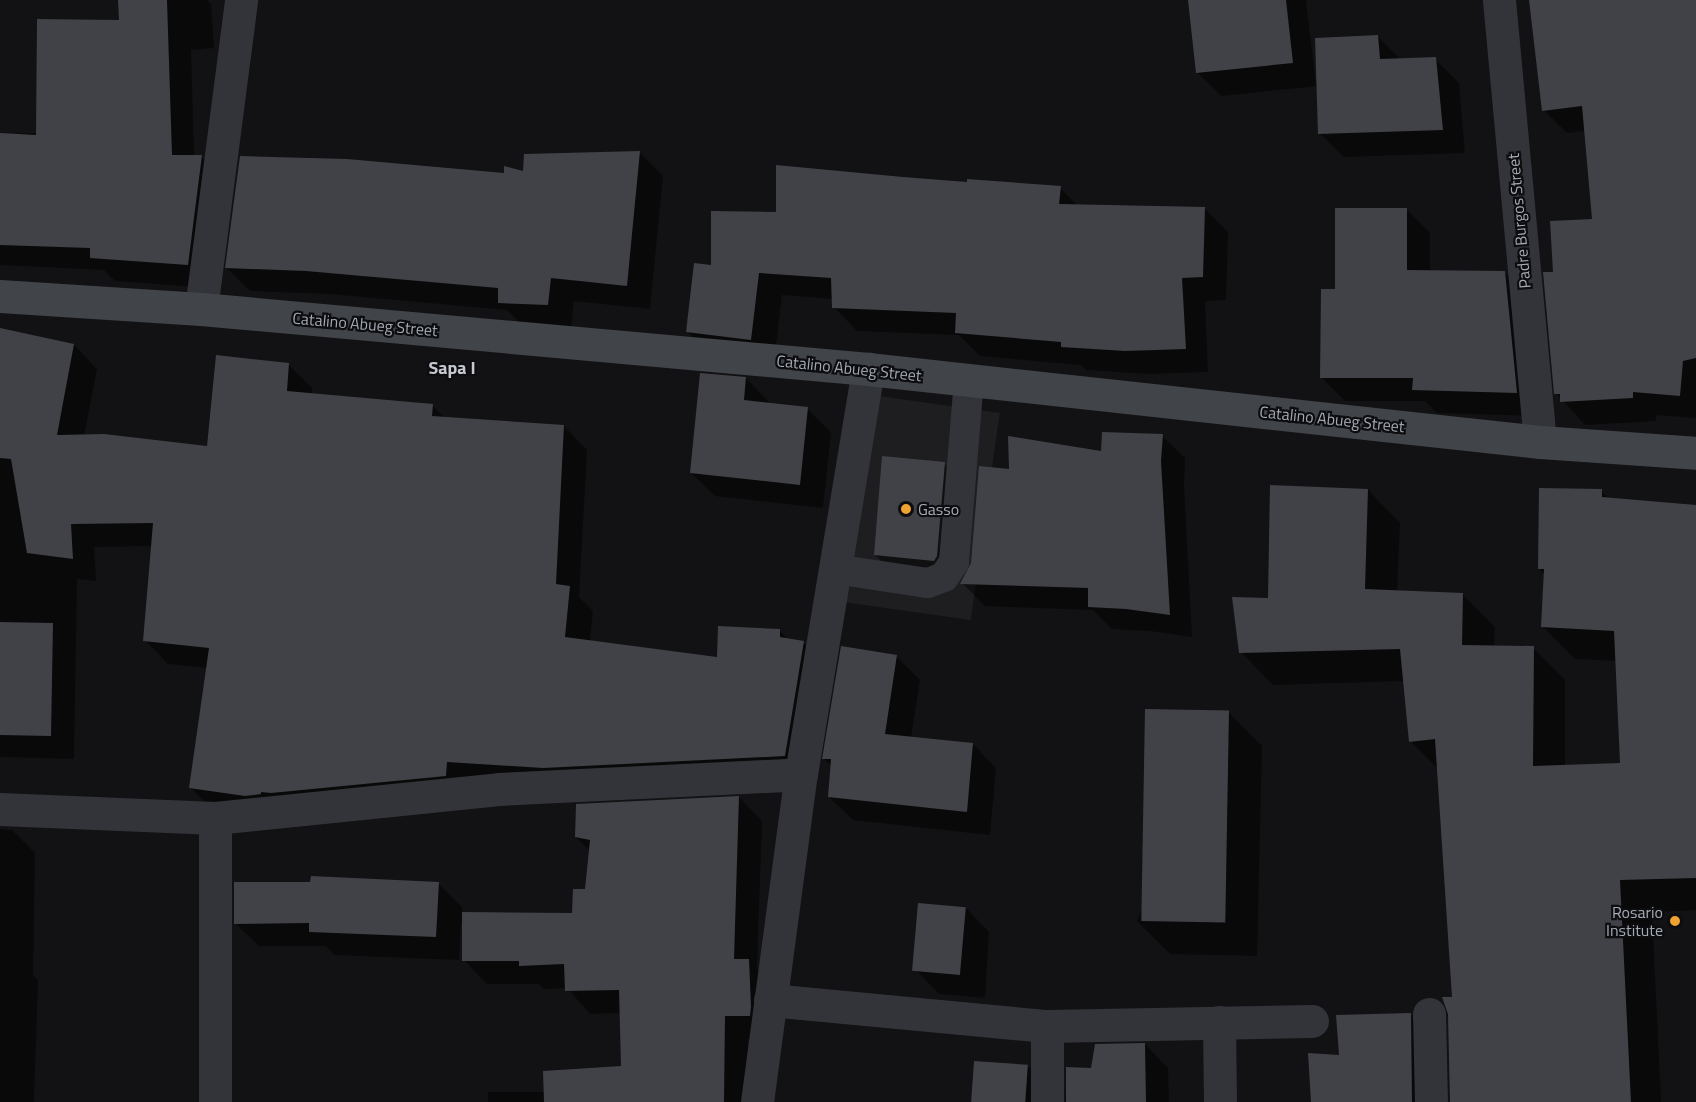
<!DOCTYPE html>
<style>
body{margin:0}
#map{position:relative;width:1696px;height:1102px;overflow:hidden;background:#121214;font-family:"Titillium Web",sans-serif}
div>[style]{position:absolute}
.built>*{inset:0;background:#1e1e21;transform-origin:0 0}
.shadow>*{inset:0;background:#0007}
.building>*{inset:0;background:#414247;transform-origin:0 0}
.lane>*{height:30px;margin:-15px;padding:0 15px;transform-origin:15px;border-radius:15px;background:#333439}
.street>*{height:33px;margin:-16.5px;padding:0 16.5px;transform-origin:16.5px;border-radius:16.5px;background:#333439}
.secondary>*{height:33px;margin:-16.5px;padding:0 16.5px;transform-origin:16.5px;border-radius:16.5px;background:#414449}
.dots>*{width:16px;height:16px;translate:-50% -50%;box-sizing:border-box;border:3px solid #0d0d0f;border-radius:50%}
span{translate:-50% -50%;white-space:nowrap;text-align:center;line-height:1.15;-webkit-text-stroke:4.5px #0d0d0f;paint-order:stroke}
.street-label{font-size:16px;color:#a4aab4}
.poi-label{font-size:16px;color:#a4aab4}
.left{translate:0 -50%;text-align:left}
.right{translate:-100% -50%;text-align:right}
.neighbourhood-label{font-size:18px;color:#c5c8d0;font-weight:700}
</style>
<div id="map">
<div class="built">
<div style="left:872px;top:395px;width:129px;height:209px;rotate:8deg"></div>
</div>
<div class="shadow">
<div style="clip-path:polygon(120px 0,207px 0,211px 4px,214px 48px,191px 50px,194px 157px,201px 157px,225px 180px,211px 288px,115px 281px,104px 270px,0 265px,0 134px,38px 133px,121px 22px)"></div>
<div style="clip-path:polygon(1190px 0,1306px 0,1316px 85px,1378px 37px,1401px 60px,1435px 59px,1459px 83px,1465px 153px,1344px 157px,1320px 134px,1318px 86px,1221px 96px,1198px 73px)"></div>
<div style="clip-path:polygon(1530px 0,1696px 0,1696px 418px,1656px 415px,1656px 421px,1585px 425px,1556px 393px,1554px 273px,1594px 220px,1586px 131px,1567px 133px,1544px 110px)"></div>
<div style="clip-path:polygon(639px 152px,663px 176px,650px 309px,574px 301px,571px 328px,523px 326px,507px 310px,330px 294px,250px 291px,227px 268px,506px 175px)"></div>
<div style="clip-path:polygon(903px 179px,1060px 188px,1078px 206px,1205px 209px,1228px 232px,1226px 300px,1205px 301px,1208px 372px,1149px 374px,1086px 370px,1081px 365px,980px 356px,959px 335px,857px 331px,834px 307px,833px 299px,782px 295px,774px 362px,711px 355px,688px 332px,713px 266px,777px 214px)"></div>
<div style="clip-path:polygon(1407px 210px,1430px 233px,1430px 272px,1505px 273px,1528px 296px,1539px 416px,1437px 413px,1425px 401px,1345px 401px,1322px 378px,1337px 290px)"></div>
<div style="clip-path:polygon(74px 345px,97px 369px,84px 436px,208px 447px,289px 365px,312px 388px,312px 395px,432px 405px,445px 418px,564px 426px,587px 450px,579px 597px,593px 611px,590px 642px,718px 659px,779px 630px,789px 640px,803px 642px,827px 666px,808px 779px,214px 811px,190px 787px,207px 668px,168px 664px,145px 640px,153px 546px,94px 547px,96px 581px,77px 579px,74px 759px,0 757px,0 351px)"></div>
<div style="clip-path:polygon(746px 378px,769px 402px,769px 405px,807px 409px,831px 432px,823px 508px,715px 496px,691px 473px)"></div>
<div style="clip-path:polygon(1162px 436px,1185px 458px,1184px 485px,1192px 637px,1150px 631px,1112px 629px,1093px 610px,985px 606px,962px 583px,1011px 471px,1102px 453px)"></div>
<div style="clip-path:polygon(944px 464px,956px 476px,948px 568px,887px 567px,875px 555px)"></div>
<div style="clip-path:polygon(1368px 490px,1400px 523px,1397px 592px,1463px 595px,1495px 627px,1494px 647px,1533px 648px,1565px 680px,1565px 766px,1622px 764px,1617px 661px,1575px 659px,1542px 626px,1545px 575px,1539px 569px,1601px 491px,1610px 500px,1696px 507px,1696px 910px,1652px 912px,1661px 1102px,1451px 1102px,1454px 999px,1439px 770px,1410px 741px,1404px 681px,1273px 685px,1241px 652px,1269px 599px)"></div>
<div style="clip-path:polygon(896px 656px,920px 680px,911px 738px,973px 744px,996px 768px,990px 835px,853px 820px,829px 797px,832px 767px,824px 759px)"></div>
<div style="clip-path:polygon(1229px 713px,1262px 746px,1257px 956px,1170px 954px,1137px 921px)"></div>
<div style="clip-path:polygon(739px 797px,762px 821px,757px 969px,772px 984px,773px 1039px,748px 1039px,747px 1102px,488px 1102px,488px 1092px,605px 1092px,623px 1067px,621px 1013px,590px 1014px,567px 988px,544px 989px,539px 984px,487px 984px,464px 960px,463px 922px,461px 922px,459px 960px,334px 955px,326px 946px,259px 946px,235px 923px,439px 884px,462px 907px,462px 914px,574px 914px,586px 891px,590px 851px,576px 837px)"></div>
<div style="clip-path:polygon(0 829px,12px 830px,35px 853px,33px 975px,38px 980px,34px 1102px,0 1102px)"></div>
<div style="clip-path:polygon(966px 908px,989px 932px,985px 998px,939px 994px,916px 970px)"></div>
<div style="clip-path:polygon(1410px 1015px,1442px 1047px,1443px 1102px,1313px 1102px,1340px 1057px)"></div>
<div style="clip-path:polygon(1145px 1044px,1168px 1068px,1169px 1102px,1065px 1102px,1067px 1069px,1093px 1070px)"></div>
<div style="clip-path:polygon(1028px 1066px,1051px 1090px,1052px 1102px,973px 1102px)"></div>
</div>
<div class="building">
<div style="clip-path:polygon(118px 0,167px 0,172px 155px,202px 155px,188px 265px,90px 258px,90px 248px,0 245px,0 133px,36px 135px,37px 19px,119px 20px)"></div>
<div style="clip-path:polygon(1188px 0,1286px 0,1293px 63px,1196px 73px)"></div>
<div style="clip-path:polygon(1529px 0,1696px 0,1696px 358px,1683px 361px,1680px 396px,1633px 392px,1633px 398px,1560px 402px,1560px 394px,1554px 394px,1543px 272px,1553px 272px,1550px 221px,1592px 219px,1582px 106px,1542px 111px)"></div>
<div style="clip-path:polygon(1378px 35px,1380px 59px,1436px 57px,1443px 130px,1318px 134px,1315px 38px)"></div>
<div style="clip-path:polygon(640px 151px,627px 286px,551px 278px,548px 305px,498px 303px,498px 288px,306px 271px,225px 268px,240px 156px,347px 159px,504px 173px,504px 166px,523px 171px,524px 154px)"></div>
<div style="clip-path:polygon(776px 165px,903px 177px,967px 182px,967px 179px,1061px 186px,1059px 204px,1205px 207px,1203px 277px,1182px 278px,1186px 349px,1125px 351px,1061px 347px,1061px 342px,955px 333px,956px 313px,832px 308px,831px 278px,759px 273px,751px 340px,686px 332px,694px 263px,711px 265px,711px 211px,776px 212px)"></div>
<div style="clip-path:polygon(1335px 208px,1407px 208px,1407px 270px,1505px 271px,1517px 393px,1412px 390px,1413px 378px,1320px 378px,1321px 289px,1335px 289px)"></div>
<div style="clip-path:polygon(0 328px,74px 344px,57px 435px,104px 434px,207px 446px,216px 355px,289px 363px,287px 391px,433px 404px,432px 416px,564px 425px,556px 584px,570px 586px,565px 637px,717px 657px,718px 626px,780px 629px,780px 637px,804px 641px,785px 756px,543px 768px,447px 762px,446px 776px,271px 793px,261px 792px,261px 794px,245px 796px,189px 788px,209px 648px,143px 641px,153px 523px,71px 524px,73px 559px,27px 553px,11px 459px,0 458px)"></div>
<div style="clip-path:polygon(700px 373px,746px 377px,744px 400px,808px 407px,800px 485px,690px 473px)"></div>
<div style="clip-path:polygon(1102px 432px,1163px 434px,1161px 461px,1170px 615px,1126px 609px,1088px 607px,1088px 588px,960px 584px,971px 563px,979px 466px,1009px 469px,1008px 436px,1101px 451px)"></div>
<div style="clip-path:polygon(882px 456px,945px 462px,937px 556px,934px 561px,874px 555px)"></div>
<div style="clip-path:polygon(1270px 485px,1368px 489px,1365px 589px,1463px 593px,1462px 645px,1534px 646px,1533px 766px,1620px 763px,1614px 631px,1541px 627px,1544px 569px,1538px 569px,1539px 488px,1602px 489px,1602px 497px,1696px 505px,1696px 878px,1620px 880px,1631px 1102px,1450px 1102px,1448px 1014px,1442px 997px,1452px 997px,1435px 739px,1409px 742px,1400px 649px,1239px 653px,1232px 597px,1268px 598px)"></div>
<div style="left:0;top:622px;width:53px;height:113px;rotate:1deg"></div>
<div style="clip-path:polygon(841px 646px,897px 655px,885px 734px,973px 743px,967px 812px,828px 797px,831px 759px,822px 759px)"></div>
<div style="left:1145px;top:709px;width:84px;height:212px;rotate:1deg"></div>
<div style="clip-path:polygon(739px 796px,734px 959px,749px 959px,751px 1007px,750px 1016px,725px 1016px,724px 1102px,544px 1102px,543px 1071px,621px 1066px,619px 990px,565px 991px,564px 964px,519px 966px,519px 961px,462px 961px,462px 912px,572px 913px,573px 889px,585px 889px,590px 840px,575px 837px,576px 804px)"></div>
<div style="clip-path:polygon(311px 876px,439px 882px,436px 937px,309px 932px,309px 923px,234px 924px,234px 882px,310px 882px)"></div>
<div style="left:918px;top:903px;width:48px;height:68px;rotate:5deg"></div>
<div style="clip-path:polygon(1411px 1013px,1412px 1102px,1311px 1102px,1308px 1053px,1339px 1055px,1336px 1015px)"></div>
<div style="clip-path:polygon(1145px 1043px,1146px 1102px,1066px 1102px,1066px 1067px,1091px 1068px,1095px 1044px)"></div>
<div style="left:974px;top:1061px;width:54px;height:41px;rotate:4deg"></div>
</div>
<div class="lane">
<div style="left:835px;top:569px;width:94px;rotate:8.6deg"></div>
<div style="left:928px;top:583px;width:17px;rotate:-21deg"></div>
<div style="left:944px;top:577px;width:18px;rotate:-56deg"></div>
<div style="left:954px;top:562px;width:183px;rotate:-85.3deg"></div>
</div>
<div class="street">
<div style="left:1499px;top:0;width:444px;rotate:84.7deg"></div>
<div style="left:201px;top:309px;width:312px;rotate:-82.6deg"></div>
<div style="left:0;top:809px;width:215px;rotate:2.4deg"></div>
<div style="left:215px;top:818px;width:285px;rotate:-5.8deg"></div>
<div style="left:499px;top:789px;width:302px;rotate:-2.8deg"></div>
<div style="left:215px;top:818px;width:284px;rotate:90deg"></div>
<div style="left:770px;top:1000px;width:278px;rotate:5.4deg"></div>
<div style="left:1047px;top:1026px;width:76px;rotate:90deg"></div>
<div style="left:1429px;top:1014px;width:88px;rotate:88.7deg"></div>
<div style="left:1219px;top:1022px;width:80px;rotate:89.3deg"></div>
<div style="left:1047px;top:1026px;width:265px;rotate:-1.1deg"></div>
<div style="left:757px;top:1102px;width:331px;rotate:-82.4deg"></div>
<div style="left:801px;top:774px;width:411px;rotate:-80.6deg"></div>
</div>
<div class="secondary">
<div style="left:0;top:296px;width:201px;rotate:3.7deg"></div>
<div style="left:201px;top:309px;width:670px;rotate:5.14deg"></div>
<div style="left:868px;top:369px;width:676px;rotate:6.2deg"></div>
<div style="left:1540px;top:442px;width:156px;rotate:4deg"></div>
</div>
<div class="dots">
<div style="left:906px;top:509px;background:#eda231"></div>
<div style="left:1675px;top:921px;background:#eda231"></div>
</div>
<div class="street-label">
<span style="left:1519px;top:221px;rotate:-95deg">Padre Burgos Street</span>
<span style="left:365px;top:324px;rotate:5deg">Catalino Abueg Street</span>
<span style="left:849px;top:368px;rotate:6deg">Catalino Abueg Street</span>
<span style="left:1332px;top:419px;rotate:6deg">Catalino Abueg Street</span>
</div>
<div class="poi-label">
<span class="left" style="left:918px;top:509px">Gasso</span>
<span class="right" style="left:1663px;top:921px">Rosario<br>Institute</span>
</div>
<div class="neighbourhood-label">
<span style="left:452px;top:368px">Sapa I</span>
</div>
</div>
